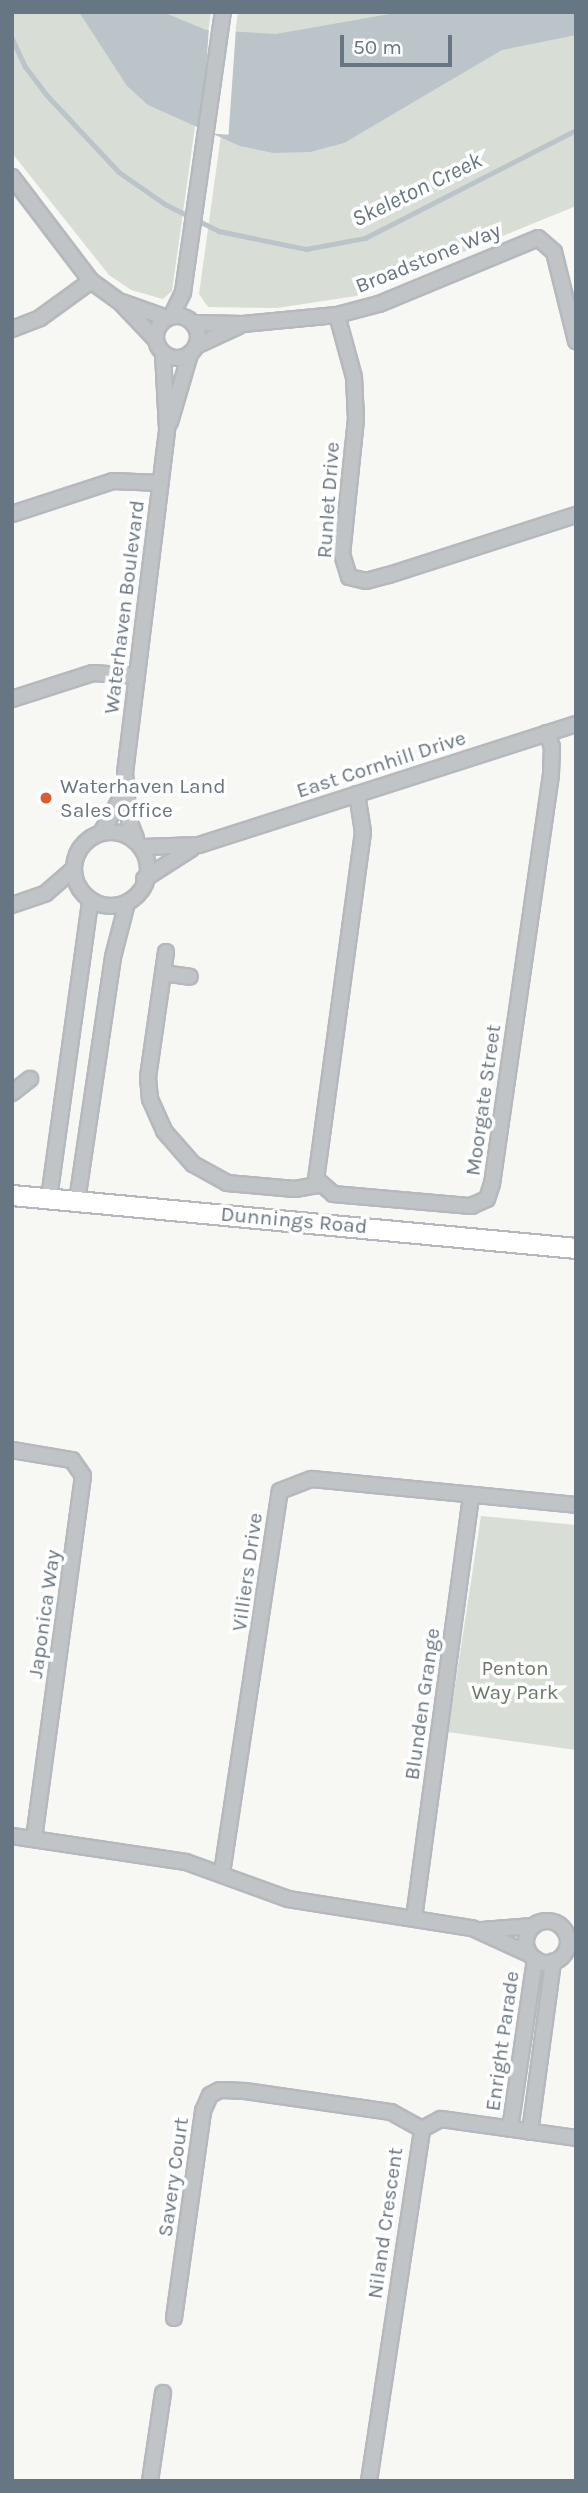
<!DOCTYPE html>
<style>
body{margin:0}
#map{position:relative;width:588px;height:2493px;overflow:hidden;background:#f7f7f4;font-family:Karla,sans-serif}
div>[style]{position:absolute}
.green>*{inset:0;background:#d8ddd5}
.water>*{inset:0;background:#bac4c9}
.pier>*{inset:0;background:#f7f7f4;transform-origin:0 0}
.stream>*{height:4.5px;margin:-2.25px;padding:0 2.25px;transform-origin:2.25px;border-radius:2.25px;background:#bac4c9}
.roads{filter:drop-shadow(2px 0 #b5b9bd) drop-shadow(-2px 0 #b5b9bd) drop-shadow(0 2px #b5b9bd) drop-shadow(0 -2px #b5b9bd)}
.street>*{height:14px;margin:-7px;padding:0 7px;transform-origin:7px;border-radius:7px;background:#c0c4c7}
.street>.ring{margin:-7px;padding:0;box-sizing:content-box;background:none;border:14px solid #c0c4c7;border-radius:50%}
.secondary>*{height:19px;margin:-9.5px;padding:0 9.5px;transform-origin:9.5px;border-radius:9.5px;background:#fff}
.dots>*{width:19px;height:19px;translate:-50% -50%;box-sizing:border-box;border:4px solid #fff;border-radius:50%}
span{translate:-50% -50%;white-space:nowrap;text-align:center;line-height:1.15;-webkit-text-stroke:7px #fff;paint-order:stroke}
.street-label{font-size:21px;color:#677683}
.poi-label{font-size:21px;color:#677683}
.left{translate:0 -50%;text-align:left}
.park-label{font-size:21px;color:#697b66}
.water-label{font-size:23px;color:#63777f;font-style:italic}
.frame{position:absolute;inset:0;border:14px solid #677683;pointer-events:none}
.scale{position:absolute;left:340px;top:35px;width:112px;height:32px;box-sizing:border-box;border:4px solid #677683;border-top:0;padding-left:9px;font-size:21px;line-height:24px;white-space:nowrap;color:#677683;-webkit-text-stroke:5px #fff;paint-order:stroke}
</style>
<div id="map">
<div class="green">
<div style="clip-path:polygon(12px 12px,211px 12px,172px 291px,163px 299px,131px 290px,109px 275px,12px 153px)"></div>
<div style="clip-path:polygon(238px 12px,576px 12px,576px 206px,356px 296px,277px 308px,208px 307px,199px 294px)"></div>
<div style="clip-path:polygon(481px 1516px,576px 1525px,576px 1750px,448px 1732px)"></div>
</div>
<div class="water">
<div style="clip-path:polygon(79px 12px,163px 12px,206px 30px,276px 34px,401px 12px,576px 12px,576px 35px,502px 50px,344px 143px,310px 152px,274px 153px,240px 146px,148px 105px,127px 86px)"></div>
</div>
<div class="pier">
<div style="left:209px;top:27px;width:27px;height:106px;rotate:4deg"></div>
</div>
<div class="stream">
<div style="left:12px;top:38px;width:31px;rotate:65deg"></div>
<div style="left:25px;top:66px;width:36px;rotate:53deg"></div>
<div style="left:47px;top:95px;width:105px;rotate:46.9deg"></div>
<div style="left:119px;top:172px;width:56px;rotate:34.8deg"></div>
<div style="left:165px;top:204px;width:60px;rotate:26.6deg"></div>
<div style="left:219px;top:231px;width:89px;rotate:11.7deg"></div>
<div style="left:306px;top:249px;width:60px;rotate:-10.6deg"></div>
<div style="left:365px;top:238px;width:237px;rotate:-27.1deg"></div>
</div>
<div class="roads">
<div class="street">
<div style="left:12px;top:177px;width:131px;rotate:52.8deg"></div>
<div style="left:91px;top:281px;width:36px;rotate:36deg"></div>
<div style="left:120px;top:302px;width:52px;rotate:46.5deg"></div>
<div style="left:122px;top:302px;width:48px;rotate:19.6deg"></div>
<div style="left:337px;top:315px;width:64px;rotate:74.7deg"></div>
<div style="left:354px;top:377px;width:42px;rotate:87.3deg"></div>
<div style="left:356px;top:419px;width:136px;rotate:95.9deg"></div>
<div style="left:342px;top:554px;width:24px;rotate:73deg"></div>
<div style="left:349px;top:577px;width:17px;rotate:13deg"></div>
<div style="left:366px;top:581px;width:24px;rotate:-15deg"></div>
<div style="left:389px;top:575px;width:196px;rotate:-17.8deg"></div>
<div class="ring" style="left:156px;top:316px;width:28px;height:28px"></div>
<div style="left:171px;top:317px;width:28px;rotate:-64deg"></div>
<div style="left:183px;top:292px;width:283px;rotate:-81.9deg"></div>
<div style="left:193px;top:323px;width:50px;rotate:1.1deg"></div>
<div style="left:243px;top:324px;width:94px;rotate:-5.5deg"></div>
<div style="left:337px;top:315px;width:43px;rotate:-14.7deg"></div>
<div style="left:379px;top:304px;width:172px;rotate:-22.5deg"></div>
<div style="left:538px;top:238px;width:21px;rotate:41deg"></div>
<div style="left:554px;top:252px;width:92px;rotate:76.1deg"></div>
<div style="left:12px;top:329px;width:30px;rotate:-21deg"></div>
<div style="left:40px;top:318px;width:63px;rotate:-36deg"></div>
<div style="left:196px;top:346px;width:47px;rotate:-24.9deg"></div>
<div style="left:170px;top:422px;width:71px;rotate:-73.6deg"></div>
<div style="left:12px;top:514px;width:106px;rotate:-18.1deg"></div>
<div style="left:113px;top:481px;width:47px;rotate:2.4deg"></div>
<div style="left:12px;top:699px;width:85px;rotate:-17.8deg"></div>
<div style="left:93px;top:673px;width:44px;rotate:3.9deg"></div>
<div style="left:357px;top:794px;width:38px;rotate:81deg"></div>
<div style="left:363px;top:832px;width:350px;rotate:97.7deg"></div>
<div style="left:316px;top:1179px;width:23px;rotate:41deg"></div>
<div style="left:333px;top:1194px;width:139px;rotate:5deg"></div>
<div style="left:471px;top:1206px;width:17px;rotate:-24deg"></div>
<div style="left:487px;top:1199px;width:16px;rotate:-72deg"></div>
<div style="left:492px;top:1184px;width:414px;rotate:-81.8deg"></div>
<div style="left:551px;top:774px;width:27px;rotate:-88deg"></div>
<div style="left:552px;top:747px;width:15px;rotate:-110deg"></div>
<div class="ring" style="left:74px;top:832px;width:60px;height:60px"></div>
<div style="left:101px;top:833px;width:48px;rotate:-60.3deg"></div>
<div style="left:136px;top:838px;width:18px;rotate:-112deg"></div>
<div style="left:129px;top:821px;width:48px;rotate:-94.8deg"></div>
<div style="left:125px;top:773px;width:347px;rotate:-83deg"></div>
<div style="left:167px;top:429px;width:76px;rotate:-93deg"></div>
<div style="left:144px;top:847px;width:55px;rotate:-2.1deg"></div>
<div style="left:199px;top:845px;width:396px;rotate:-17.8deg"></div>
<div style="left:144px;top:879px;width:56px;rotate:-32.6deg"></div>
<div style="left:12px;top:905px;width:36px;rotate:-19deg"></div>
<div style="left:46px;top:893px;width:37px;rotate:-41deg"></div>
<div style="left:166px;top:952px;width:126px;rotate:98.2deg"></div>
<div style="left:148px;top:1077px;width:22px;rotate:85deg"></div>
<div style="left:150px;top:1099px;width:35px;rotate:66deg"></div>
<div style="left:164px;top:1131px;width:44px;rotate:48.7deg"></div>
<div style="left:193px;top:1164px;width:39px;rotate:29deg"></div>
<div style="left:227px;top:1183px;width:68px;rotate:5deg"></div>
<div style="left:295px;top:1189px;width:23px;rotate:-10deg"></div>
<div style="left:163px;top:973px;width:27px;rotate:8deg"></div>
<div style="left:12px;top:1093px;width:23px;rotate:-38deg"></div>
<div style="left:49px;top:1198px;width:299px;rotate:-82.1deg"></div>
<div style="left:77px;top:1201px;width:247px;rotate:-81.6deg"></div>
<div style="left:113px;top:957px;width:56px;rotate:-75.5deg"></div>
<div style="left:12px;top:1450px;width:61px;rotate:9.5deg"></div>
<div style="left:72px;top:1460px;width:19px;rotate:55deg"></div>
<div style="left:83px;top:1476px;width:366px;rotate:97.7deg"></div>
<div style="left:12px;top:1836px;width:176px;rotate:8.5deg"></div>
<div style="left:186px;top:1862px;width:109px;rotate:19.9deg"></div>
<div style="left:288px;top:1899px;width:186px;rotate:9deg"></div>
<div style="left:472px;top:1928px;width:63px;rotate:24.5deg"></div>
<div style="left:222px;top:1873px;width:386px;rotate:-81.4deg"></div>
<div style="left:280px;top:1491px;width:34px;rotate:-21deg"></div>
<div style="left:312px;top:1479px;width:265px;rotate:5.6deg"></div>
<div style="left:414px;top:1918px;width:426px;rotate:-82.3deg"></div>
<div class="ring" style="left:526px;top:1921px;width:28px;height:28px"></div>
<div style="left:482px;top:1930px;width:51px;rotate:-4.5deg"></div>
<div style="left:510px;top:2129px;width:172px;rotate:-81.6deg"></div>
<div style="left:530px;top:2132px;width:172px;rotate:-82.3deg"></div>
<div style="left:174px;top:2318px;width:209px;rotate:-82deg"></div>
<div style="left:203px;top:2111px;width:17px;rotate:-66deg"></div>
<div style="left:210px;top:2095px;width:11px;rotate:-27deg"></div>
<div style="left:220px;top:2090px;width:25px;rotate:2deg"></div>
<div style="left:245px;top:2091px;width:148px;rotate:8.2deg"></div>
<div style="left:391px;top:2112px;width:35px;rotate:29deg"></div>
<div style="left:150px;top:2481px;width:89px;rotate:-81.6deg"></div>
<div style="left:369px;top:2481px;width:356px;rotate:-81.4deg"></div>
<div style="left:422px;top:2129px;width:21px;rotate:-28deg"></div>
<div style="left:441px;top:2119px;width:136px;rotate:8deg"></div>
</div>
<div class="secondary">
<div style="left:12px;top:1195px;width:566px;rotate:5.37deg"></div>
</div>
</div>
<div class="dots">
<div style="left:46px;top:798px;background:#da5d30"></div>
</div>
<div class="street-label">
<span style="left:428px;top:258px;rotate:-22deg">Broadstone Way</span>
<span style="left:328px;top:500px;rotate:-86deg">Runlet Drive</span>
<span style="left:124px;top:607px;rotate:-83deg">Waterhaven Boulevard</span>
<span style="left:381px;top:764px;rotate:-18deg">East Cornhill Drive</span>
<span style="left:483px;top:1100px;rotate:-82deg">Moorgate Street</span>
<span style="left:294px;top:1220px;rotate:5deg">Dunnings Road</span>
<span style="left:247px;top:1572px;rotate:-82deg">Villiers Drive</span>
<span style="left:44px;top:1614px;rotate:-82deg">Japonica Way</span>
<span style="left:422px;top:1704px;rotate:-82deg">Blunden Grange</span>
<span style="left:502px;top:2041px;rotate:-82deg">Enright Parade</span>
<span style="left:173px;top:2177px;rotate:-82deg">Savery Court</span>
<span style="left:385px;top:2223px;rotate:-82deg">Niland Crescent</span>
</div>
<div class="poi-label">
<span class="left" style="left:60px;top:798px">Waterhaven Land<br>Sales Office</span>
</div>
<div class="park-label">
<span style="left:515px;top:1680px">Penton<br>Way Park</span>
</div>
<div class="water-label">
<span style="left:417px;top:190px;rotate:-26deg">Skeleton Creek</span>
</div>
<div class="frame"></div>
<div class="scale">50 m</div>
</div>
